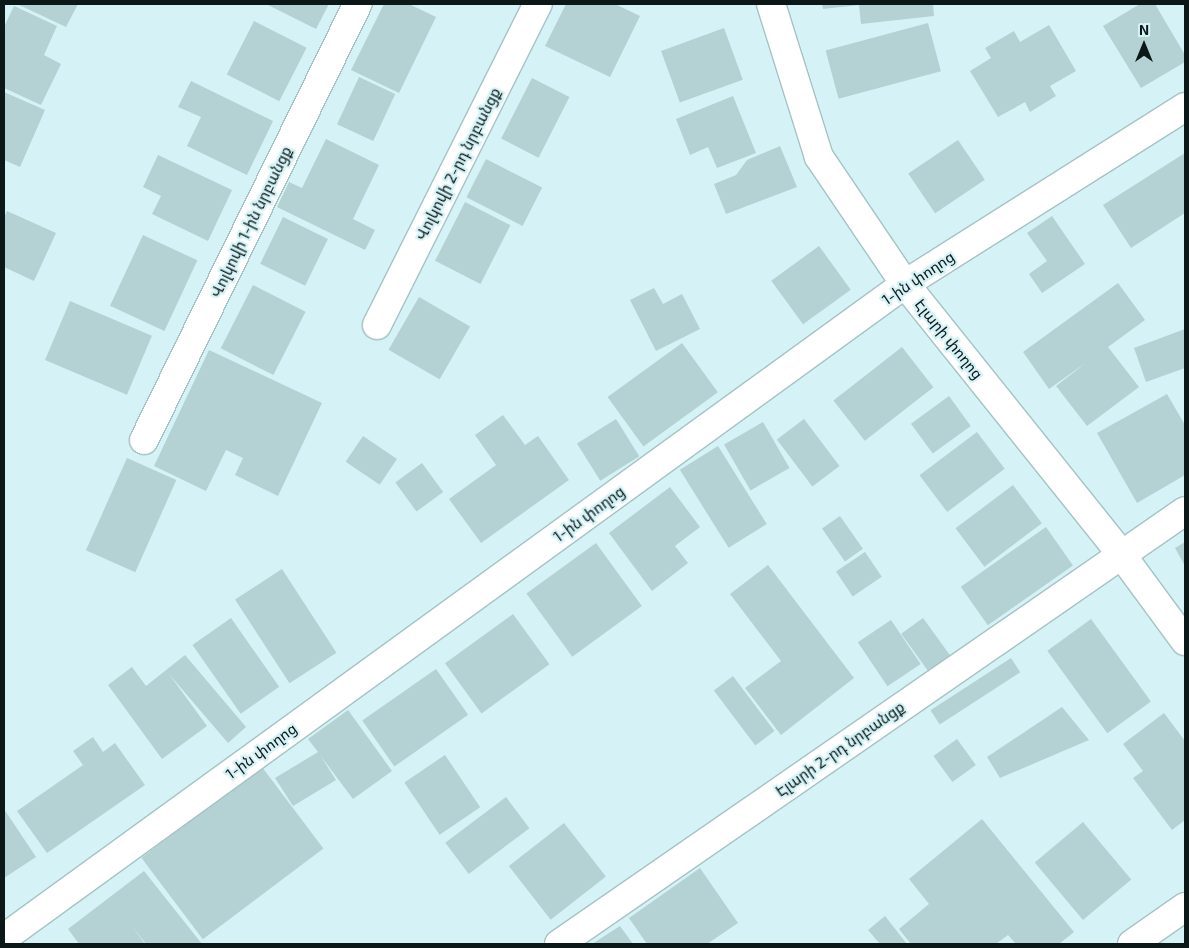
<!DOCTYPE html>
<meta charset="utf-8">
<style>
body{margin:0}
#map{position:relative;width:1189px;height:948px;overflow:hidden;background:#d5f3f6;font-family:"Exo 2","Noto Sans Armenian",sans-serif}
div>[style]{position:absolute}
.building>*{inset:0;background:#b4d1d4;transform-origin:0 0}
.roads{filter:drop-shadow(1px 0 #a6c2c5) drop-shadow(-1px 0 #a6c2c5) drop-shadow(0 1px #a6c2c5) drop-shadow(0 -1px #a6c2c5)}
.minor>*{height:28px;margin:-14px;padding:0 14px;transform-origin:14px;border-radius:14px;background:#fff}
span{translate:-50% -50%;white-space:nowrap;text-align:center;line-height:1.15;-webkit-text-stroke:4.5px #d5f3f6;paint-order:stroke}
.street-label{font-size:15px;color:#0c1718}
.frame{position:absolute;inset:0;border:5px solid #0c1718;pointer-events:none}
.north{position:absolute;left:1119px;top:20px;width:50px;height:50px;-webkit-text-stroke:4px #d5f3f6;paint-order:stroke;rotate:0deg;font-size:14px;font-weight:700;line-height:20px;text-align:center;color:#0c1718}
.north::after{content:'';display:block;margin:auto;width:18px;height:22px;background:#0c1718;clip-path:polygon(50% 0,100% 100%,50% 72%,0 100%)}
</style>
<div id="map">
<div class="building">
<div style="clip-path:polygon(17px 4px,78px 4px,66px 27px)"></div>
<div style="clip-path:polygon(266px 4px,329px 4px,316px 29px)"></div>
<div style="clip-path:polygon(384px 4px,409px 4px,436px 17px,399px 93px,351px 70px)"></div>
<div style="clip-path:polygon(566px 4px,615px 4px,640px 16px,610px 77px,545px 46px)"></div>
<div style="clip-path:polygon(822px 4px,933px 4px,934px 16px,861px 24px,859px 5px,823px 9px)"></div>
<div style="clip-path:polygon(1140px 4px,1155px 4px,1185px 55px,1185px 62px,1141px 88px,1103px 26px)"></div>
<div style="clip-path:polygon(14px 6px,57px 26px,44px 55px,61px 64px,41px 105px,4px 88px,4px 27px)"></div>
<div style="left:254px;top:21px;width:59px;height:60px;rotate:27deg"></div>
<div style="left:928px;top:23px;width:50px;height:106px;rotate:75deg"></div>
<div style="clip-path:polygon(1049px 25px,1076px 71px,1050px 86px,1056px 96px,1030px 112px,1025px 102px,998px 117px,970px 71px,991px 58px,985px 48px,1014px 31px,1020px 42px)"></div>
<div style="left:724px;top:28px;width:55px;height:67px;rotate:70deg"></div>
<div style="left:359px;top:77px;width:40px;height:52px;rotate:25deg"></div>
<div style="left:532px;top:78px;width:42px;height:68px;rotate:27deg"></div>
<div style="clip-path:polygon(191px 81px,273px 121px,247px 175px,187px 146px,201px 117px,178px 107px)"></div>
<div style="clip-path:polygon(4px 92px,45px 110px,20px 167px,4px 160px)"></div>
<div style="clip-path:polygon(733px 96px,756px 153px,717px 168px,708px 147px,690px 155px,676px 119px)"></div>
<div style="clip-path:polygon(326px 139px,379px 165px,353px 219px,375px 230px,365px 250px,277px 207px,289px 182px,302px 188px)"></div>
<div style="left:958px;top:140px;width:48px;height:60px;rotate:56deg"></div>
<div style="clip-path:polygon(780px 146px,797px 187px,726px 214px,714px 184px,736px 175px,747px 160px)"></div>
<div style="clip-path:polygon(1185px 153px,1185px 213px,1131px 248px,1103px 205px)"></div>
<div style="clip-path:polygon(158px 155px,232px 190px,208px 241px,152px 214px,161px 196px,143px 187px)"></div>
<div style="left:486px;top:159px;width:63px;height:43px;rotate:27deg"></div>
<div style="left:465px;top:202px;width:51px;height:66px;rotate:27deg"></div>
<div style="clip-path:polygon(7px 211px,56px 233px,34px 281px,4px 267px,4px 217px)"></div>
<div style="clip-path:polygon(1052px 216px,1085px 264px,1042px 293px,1029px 274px,1047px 261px,1027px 233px)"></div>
<div style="left:283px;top:217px;width:50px;height:52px;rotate:26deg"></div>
<div style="left:143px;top:235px;width:60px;height:78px;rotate:25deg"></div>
<div style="left:819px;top:246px;width:54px;height:59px;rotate:54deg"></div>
<div style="clip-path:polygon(1118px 283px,1145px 320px,1108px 347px,1139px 387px,1087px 426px,1056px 386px,1087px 362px,1049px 389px,1023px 352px)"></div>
<div style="left:253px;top:285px;width:59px;height:71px;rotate:27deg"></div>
<div style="clip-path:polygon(654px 288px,663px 304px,682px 294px,700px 329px,656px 351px,630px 300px)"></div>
<div style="left:419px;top:297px;width:59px;height:61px;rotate:30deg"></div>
<div style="left:70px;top:301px;width:89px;height:64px;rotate:23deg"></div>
<div style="clip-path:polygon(1185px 329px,1185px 368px,1146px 382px,1134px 348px)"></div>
<div style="left:682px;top:343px;width:61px;height:92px;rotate:54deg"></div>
<div style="left:902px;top:347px;width:51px;height:87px;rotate:52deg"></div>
<div style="clip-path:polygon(209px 350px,322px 403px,278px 496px,235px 475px,243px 458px,226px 450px,206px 491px,154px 466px)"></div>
<div style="clip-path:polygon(1167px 394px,1185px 425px,1185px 475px,1137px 503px,1097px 433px)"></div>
<div style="left:949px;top:396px;width:37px;height:47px;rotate:54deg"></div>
<div style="clip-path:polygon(503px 415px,525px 445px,538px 436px,569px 480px,481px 543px,449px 499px,496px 465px,475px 435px)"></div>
<div style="left:616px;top:419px;width:44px;height:46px;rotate:58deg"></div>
<div style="left:804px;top:419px;width:59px;height:34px;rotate:53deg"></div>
<div style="left:763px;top:422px;width:53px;height:45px;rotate:60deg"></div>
<div style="left:977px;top:432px;width:46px;height:72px;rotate:53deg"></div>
<div style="left:363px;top:436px;width:41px;height:31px;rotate:34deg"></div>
<div style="left:718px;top:446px;width:92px;height:45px;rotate:58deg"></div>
<div style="left:127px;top:458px;width:54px;height:101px;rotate:24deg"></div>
<div style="left:422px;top:463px;width:36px;height:33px;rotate:54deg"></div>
<div style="left:1013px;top:485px;width:48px;height:72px;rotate:53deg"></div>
<div style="clip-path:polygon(670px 487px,700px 527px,675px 546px,688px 563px,652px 591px,609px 533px)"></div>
<div style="left:840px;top:516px;width:40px;height:22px;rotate:55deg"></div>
<div style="left:1046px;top:527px;width:47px;height:104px;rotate:55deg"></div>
<div style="clip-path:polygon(1185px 542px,1185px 566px,1175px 548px)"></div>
<div style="left:596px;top:543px;width:78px;height:86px;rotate:54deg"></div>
<div style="left:865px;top:552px;width:30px;height:35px;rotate:56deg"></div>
<div style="clip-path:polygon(768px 565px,854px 678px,781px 735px,745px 688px,781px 661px,730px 594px)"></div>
<div style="left:282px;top:569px;width:100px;height:56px;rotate:57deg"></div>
<div style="left:513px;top:614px;width:62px;height:84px;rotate:54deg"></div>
<div style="left:231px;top:618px;width:84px;height:47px;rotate:55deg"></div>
<div style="left:923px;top:618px;width:49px;height:27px;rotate:54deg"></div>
<div style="left:1091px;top:619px;width:102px;height:54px;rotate:54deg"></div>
<div style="left:891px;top:620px;width:53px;height:40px;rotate:56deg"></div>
<div style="clip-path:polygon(185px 655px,246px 727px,228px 743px,169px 674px,207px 726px,162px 759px,108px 685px,132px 667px,146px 686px)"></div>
<div style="left:1011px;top:658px;width:17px;height:96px;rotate:57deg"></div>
<div style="left:436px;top:669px;width:56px;height:90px;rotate:55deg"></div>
<div style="left:733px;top:676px;width:69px;height:24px;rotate:53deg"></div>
<div style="clip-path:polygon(1062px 707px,1089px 740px,1000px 778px,987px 757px)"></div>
<div style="clip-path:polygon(348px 710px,392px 771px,353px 799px,320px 755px,336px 780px,293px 806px,275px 778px,318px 752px,308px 739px)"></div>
<div style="clip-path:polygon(1164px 713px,1185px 741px,1185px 820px,1172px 830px,1133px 778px,1143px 771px,1123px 744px)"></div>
<div style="clip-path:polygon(93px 737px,103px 752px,115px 743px,145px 785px,47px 853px,17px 811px,83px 765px,73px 751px)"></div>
<div style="left:957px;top:739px;width:32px;height:29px;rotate:54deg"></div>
<div style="left:445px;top:755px;width:63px;height:49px;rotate:56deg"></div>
<div style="left:262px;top:767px;width:102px;height:151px;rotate:53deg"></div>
<div style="left:506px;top:797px;width:39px;height:76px;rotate:53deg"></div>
<div style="clip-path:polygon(4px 809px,36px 857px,4px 878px)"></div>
<div style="clip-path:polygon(982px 819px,1074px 932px,1059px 944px,1016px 944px,1008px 935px,996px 944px,911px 944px,899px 929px,929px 904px,909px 879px)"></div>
<div style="left:1083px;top:822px;width:75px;height:63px;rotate:50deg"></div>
<div style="left:564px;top:823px;width:68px;height:70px;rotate:52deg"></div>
<div style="clip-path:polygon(700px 868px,738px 923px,707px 944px,647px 944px,629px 918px)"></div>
<div style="clip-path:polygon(144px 871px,202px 944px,146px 944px,131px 925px,145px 944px,79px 944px,68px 929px)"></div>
<div style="clip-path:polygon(885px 916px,907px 944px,880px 944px,868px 930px)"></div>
<div style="clip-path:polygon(620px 926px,633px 944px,592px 944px)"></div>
</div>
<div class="roads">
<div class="minor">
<div style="left:771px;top:4px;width:160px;rotate:72.6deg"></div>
<div style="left:819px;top:157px;width:153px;rotate:55.9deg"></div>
<div style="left:905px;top:284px;width:346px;rotate:51.3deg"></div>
<div style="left:1121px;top:554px;width:108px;rotate:53.7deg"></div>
<div style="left:377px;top:325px;width:359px;rotate:-63.4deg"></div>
<div style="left:144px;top:440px;width:486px;rotate:-63.9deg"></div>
<div style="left:4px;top:938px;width:1113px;rotate:-35.97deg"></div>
<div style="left:905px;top:284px;width:331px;rotate:-32.3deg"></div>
<div style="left:559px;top:944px;width:761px;rotate:-34.67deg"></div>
<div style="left:1132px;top:944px;width:65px;rotate:-34.9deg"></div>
</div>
</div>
<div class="street-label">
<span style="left:458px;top:164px;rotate:-63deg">Վոլկովի 2-րդ նրբանցք</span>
<span style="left:251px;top:222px;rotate:-64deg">Վոլկովի 1-ին նրբանցք</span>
<span style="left:918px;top:278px;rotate:-34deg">1-ին փողոց</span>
<span style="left:949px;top:339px;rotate:51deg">Էլարի փողոց</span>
<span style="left:589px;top:514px;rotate:-36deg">1-ին փողոց</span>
<span style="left:840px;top:749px;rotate:-35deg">Էլարի 2-րդ նրբանցք</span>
<span style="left:261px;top:751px;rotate:-36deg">1-ին փողոց</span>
</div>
<div class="frame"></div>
<div class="north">N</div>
</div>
